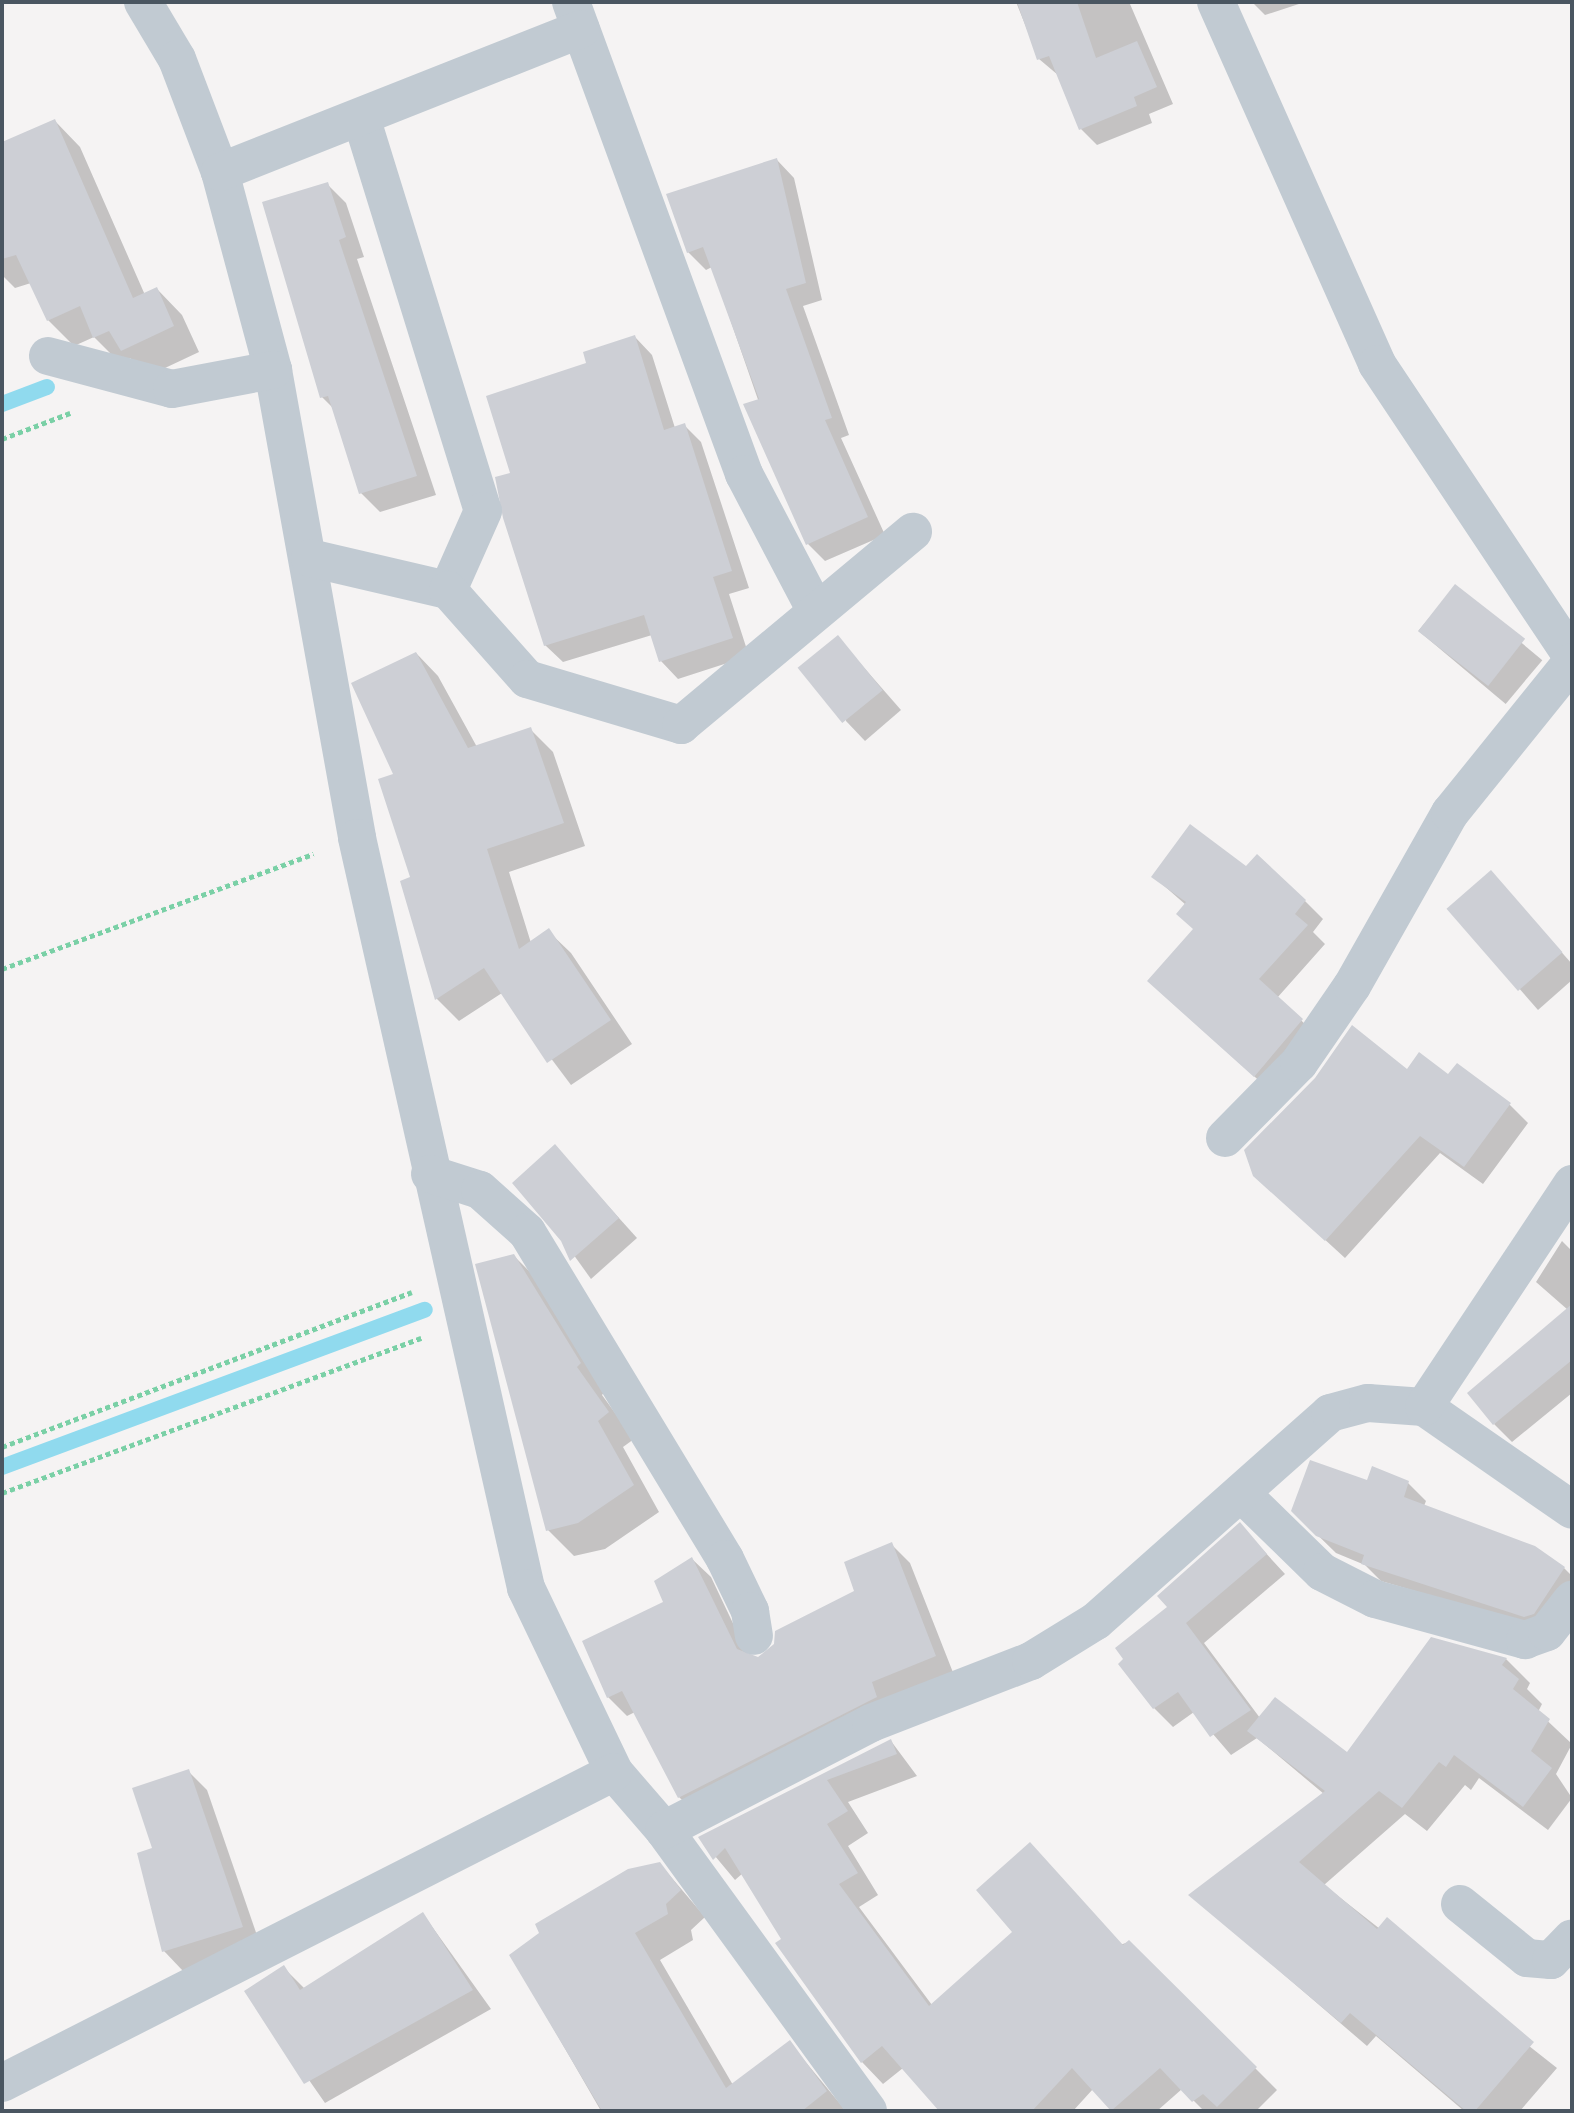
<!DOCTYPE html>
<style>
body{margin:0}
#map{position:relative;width:1574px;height:2113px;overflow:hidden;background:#f5f3f3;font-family:"Fira Sans",sans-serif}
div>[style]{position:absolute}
.shadow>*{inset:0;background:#0003;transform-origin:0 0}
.stream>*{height:16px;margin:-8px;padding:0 8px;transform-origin:8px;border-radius:8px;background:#90daee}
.building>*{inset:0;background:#cdcfd5;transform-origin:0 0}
.path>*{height:4.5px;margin-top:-2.25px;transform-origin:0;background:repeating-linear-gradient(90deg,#7ad0a6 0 5px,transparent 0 8.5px)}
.minor>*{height:38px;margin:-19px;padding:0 19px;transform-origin:19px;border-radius:19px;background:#c1cad2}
span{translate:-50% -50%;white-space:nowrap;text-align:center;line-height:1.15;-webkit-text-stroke:6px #fff;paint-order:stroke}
.frame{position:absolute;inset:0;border:4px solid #4a5661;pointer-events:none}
</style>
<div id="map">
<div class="shadow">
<div style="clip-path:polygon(1016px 2px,1136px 2px,1130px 4px,1173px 104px,1149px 114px,1152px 123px,1097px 145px,1081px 129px,1058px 75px,1039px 59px)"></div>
<div style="clip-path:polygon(1252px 2px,1305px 2px,1265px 15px)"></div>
<div style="clip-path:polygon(55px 121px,80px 147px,145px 295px,157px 289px,182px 315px,199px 352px,148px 376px,130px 358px,120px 363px,94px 337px,74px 346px,48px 320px,31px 283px,15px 288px,2px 275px,2px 144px)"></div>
<div style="clip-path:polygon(777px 160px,794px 178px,822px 300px,803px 306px,849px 435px,841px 438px,885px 535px,825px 561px,808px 544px,712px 267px,706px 270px,688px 252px)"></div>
<div style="clip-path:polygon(327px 184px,346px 203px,364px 257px,357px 259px,436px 495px,380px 512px,361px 493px,335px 410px,322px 397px)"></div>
<div style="clip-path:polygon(635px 337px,652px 355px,675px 428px,684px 425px,701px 442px,749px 588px,729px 594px,749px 656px,678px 679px,661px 661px,652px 635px,563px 662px,545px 645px,512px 474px,588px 364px)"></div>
<div style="left:1455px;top:587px;width:114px;height:57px;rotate:40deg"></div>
<div style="clip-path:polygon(838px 638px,901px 710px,865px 741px,846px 721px)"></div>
<div style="clip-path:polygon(416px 653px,438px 676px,477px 747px,530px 729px,553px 752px,585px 846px,509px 872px,531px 943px,548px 931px,571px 953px,632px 1044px,571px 1085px,502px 993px,459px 1021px,437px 999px,396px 775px,354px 684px)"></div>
<div style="clip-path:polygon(1246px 868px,1305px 901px,1323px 919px,1313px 932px,1325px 944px,1277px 998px,1320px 1038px,1274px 1094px,1168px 999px,1194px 930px,1186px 905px,1154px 877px)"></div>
<div style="clip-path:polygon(1491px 872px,1572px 964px,1572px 980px,1538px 1010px,1449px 908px)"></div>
<div style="clip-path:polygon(1407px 1072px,1448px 1076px,1510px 1105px,1528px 1123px,1483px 1184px,1440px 1153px,1345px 1258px,1254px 1175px)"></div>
<div style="clip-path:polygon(555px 1147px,637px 1238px,591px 1279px,563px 1240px)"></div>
<div style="clip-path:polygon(1562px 1241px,1572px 1251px,1572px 1393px,1512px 1442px,1494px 1424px,1568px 1310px,1536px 1282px)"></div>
<div style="clip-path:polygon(514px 1256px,540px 1282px,606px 1390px,602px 1395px,634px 1439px,623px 1447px,659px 1512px,605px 1549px,574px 1556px,548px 1530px)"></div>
<div style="clip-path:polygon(1368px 1482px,1408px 1483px,1426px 1501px,1424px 1506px,1534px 1548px,1564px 1568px,1572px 1576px,1572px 1600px,1551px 1631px,1381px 1581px,1365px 1565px,1336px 1553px,1293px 1511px)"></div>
<div style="clip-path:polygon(1240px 1525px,1285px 1574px,1204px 1643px,1260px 1718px,1347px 1754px,1506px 1659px,1530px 1683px,1527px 1689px,1542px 1704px,1538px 1712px,1572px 1744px,1556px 1774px,1572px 1798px,1548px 1830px,1479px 1778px,1471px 1790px,1465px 1785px,1427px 1831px,1405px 1814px,1324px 1885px,1557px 2068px,1520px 2111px,1464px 2111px,1376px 2036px,1367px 2046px,1191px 1895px,1324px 1794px,1257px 1738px,1231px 1755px,1194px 1712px,1173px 1727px,1154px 1708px,1170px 1607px)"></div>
<div style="clip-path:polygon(891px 1544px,910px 1563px,954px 1675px,698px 1816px,679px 1797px,635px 1712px,627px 1716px,608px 1697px,585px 1642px,666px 1603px,692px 1559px,711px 1577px,748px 1655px,758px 1659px,856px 1592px)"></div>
<div style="clip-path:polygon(891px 1741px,917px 1776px,848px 1802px,868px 1833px,848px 1846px,878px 1895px,859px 1907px,932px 2005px,1129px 1942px,1277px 2090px,1256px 2111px,1204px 2111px,1182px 2089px,1157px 2111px,1113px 2111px,1093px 2089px,1073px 2111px,942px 2111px,903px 2068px,883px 2084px,862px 2062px,743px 1873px,735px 1880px,700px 1838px)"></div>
<div style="clip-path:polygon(188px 1771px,207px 1790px,261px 1947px,183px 1971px,164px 1951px,154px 1849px)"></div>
<div style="clip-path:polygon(660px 1864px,705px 1917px,691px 1930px,693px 1940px,660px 1960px,733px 2085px,790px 2043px,846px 2111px,601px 2111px,511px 1955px)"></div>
<div style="clip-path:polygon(423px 1914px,491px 2009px,325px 2103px,247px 1991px,284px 1968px,305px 1989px)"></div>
</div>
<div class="stream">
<div style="left:2px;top:404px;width:48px;rotate:-20.7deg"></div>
<div style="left:2px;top:1467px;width:451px;rotate:-20.4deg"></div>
</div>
<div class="building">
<div style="clip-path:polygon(1017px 2px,1077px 2px,1096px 58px,1137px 41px,1157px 87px,1134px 97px,1137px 106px,1079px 130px,1049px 56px,1037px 60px)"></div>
<div style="clip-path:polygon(55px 119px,133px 298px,157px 287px,174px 326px,121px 351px,109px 331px,93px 338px,80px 306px,47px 321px,16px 255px,2px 259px,2px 142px)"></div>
<div style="clip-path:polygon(777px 158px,806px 283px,786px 289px,832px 418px,825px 420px,868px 517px,806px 545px,743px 404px,759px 399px,703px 247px,687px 253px,666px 194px)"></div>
<div style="clip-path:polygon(328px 182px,346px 237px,339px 240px,417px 476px,359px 494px,328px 396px,320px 398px,262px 202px)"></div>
<div style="clip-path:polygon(635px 335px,664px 430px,685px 423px,732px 571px,713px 577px,733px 638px,659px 662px,644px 615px,544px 646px,503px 518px,495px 477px,510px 473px,486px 396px,586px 363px,583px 352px)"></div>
<div style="left:1455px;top:584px;width:89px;height:60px;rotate:38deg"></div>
<div style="left:838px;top:635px;width:71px;height:52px;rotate:51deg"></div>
<div style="clip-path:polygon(416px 652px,468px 748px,531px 727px,564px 823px,487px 849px,519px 949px,549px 928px,611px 1020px,547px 1063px,484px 968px,435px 1000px,400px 881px,410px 877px,378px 779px,393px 774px,351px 683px)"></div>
<div style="clip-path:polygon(1190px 824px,1246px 866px,1257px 854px,1306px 900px,1295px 914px,1308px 925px,1259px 979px,1303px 1019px,1254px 1077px,1147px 981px,1193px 929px,1176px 914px,1186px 902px,1151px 877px)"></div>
<div style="left:1491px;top:870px;width:109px;height:59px;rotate:49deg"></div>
<div style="clip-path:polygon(1352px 1025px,1407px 1069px,1419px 1052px,1448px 1074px,1457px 1063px,1511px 1103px,1464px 1167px,1420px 1136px,1325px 1241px,1253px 1176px,1244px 1150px,1315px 1078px)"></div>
<div style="clip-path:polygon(555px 1144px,619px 1218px,570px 1261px,561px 1241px,512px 1183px)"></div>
<div style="clip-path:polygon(514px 1254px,581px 1363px,577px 1367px,609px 1412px,598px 1421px,634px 1485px,578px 1523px,546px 1531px,475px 1264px)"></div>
<div style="clip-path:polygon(1572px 1304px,1572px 1360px,1493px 1425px,1467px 1393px)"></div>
<div style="clip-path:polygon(1310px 1460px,1367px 1480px,1372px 1466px,1409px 1481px,1404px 1497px,1535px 1546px,1565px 1567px,1534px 1614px,1524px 1617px,1361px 1564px,1364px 1555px,1316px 1536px,1291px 1511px)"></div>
<div style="clip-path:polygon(1240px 1522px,1267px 1554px,1186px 1623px,1251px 1710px,1210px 1737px,1178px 1692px,1153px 1709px,1118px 1664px,1123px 1659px,1115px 1648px,1167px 1607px,1157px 1596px)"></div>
<div style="clip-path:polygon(892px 1542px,936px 1656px,872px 1682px,877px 1697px,678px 1798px,622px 1691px,607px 1698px,582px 1641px,663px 1602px,654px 1581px,692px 1557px,737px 1649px,758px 1657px,774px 1644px,775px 1631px,854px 1591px,844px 1562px)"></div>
<div style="clip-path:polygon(1431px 1637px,1507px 1658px,1502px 1665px,1519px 1679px,1513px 1689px,1550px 1719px,1531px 1751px,1552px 1768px,1523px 1807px,1454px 1755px,1446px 1767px,1439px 1762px,1402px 1808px,1379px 1791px,1299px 1862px,1377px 1929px,1387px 1917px,1534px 2042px,1475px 2111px,1466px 2111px,1350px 2013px,1341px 2023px,1188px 1895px,1325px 1791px,1247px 1731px,1275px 1697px,1347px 1752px)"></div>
<div style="clip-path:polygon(891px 1739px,897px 1754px,827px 1780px,848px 1811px,827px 1824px,858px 1873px,839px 1884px,929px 2006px,1012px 1932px,976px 1890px,1030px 1842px,1123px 1945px,1129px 1940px,1257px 2067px,1217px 2107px,1203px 2094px,1192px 2102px,1160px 2068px,1111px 2111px,1072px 2068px,1032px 2111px,939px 2111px,882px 2046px,861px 2063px,775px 1943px,781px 1939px,725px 1848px,713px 1860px,698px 1837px)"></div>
<div style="clip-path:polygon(189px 1769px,243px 1927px,162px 1952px,137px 1853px,152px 1848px,132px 1788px)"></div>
<div style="clip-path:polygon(660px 1862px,681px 1890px,666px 1904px,668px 1914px,635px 1933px,726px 2088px,790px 2040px,827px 2091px,802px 2111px,602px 2111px,509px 1955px,539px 1933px,535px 1924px,628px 1869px)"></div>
<div style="clip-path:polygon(423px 1912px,473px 1990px,304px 2084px,244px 1991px,284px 1965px,300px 1990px)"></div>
</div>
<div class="path">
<div style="left:2px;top:439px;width:73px;rotate:-20.9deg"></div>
<div style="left:2px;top:969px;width:332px;rotate:-20.3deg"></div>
<div style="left:2px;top:1447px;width:438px;rotate:-20.7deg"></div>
<div style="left:2px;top:1493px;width:447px;rotate:-20.3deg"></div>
</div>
<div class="minor">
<div style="left:143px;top:2px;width:66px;rotate:59.2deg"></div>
<div style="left:177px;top:59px;width:121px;rotate:69.2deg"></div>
<div style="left:220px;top:172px;width:205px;rotate:75deg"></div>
<div style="left:273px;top:370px;width:475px;rotate:79.8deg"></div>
<div style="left:357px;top:838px;width:769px;rotate:77.3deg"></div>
<div style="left:526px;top:1588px;width:204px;rotate:64.4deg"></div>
<div style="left:614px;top:1772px;width:77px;rotate:49.2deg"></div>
<div style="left:664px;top:1830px;width:347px;rotate:54deg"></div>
<div style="left:571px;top:2px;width:503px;rotate:69.87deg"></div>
<div style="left:744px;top:474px;width:155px;rotate:62.3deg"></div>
<div style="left:1216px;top:2px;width:396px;rotate:66deg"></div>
<div style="left:1377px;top:364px;width:351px;rotate:56.3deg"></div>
<div style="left:361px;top:117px;width:412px;rotate:72.8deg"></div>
<div style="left:483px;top:511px;width:86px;rotate:113.9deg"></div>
<div style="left:220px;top:172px;width:388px;rotate:-21.6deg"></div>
<div style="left:48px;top:356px;width:128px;rotate:14.9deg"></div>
<div style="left:172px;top:389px;width:103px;rotate:-10.7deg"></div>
<div style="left:310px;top:558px;width:142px;rotate:13.1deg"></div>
<div style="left:448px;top:590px;width:119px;rotate:48.4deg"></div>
<div style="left:527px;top:679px;width:161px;rotate:16.6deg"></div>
<div style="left:681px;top:725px;width:302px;rotate:-39.8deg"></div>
<div style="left:1225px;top:1138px;width:105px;rotate:-45.4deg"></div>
<div style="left:1299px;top:1063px;width:93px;rotate:-55.5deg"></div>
<div style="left:1352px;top:986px;width:199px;rotate:-60.5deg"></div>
<div style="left:1450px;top:813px;width:194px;rotate:-51.1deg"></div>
<div style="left:430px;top:1174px;width:52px;rotate:17.7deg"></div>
<div style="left:480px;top:1190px;width:63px;rotate:41.8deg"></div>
<div style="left:527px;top:1232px;width:382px;rotate:58.8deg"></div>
<div style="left:725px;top:1559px;width:58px;rotate:64.3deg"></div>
<div style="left:750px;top:1611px;width:25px;rotate:81deg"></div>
<div style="left:1424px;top:1407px;width:180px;rotate:34.8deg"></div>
<div style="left:1241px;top:1493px;width:113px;rotate:44.3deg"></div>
<div style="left:1322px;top:1572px;width:59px;rotate:27deg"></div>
<div style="left:1375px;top:1599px;width:156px;rotate:15.3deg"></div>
<div style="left:1525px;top:1640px;width:23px;rotate:-20deg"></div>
<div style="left:1547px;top:1632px;width:41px;rotate:-52deg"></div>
<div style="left:664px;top:1830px;width:233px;rotate:-27.3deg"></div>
<div style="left:871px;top:1723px;width:172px;rotate:-21.2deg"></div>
<div style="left:1031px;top:1661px;width:76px;rotate:-31.6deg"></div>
<div style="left:1096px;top:1621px;width:313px;rotate:-41.6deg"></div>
<div style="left:1330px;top:1413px;width:39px;rotate:-15deg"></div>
<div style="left:1368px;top:1403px;width:56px;rotate:4.1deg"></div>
<div style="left:1424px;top:1407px;width:268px;rotate:-56.4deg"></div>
<div style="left:1460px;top:1904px;width:86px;rotate:38.9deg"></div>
<div style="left:1527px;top:1958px;width:24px;rotate:5deg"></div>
<div style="left:1551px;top:1960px;width:30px;rotate:-46deg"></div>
<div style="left:2px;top:2083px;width:686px;rotate:-26.94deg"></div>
</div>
<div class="frame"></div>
</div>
